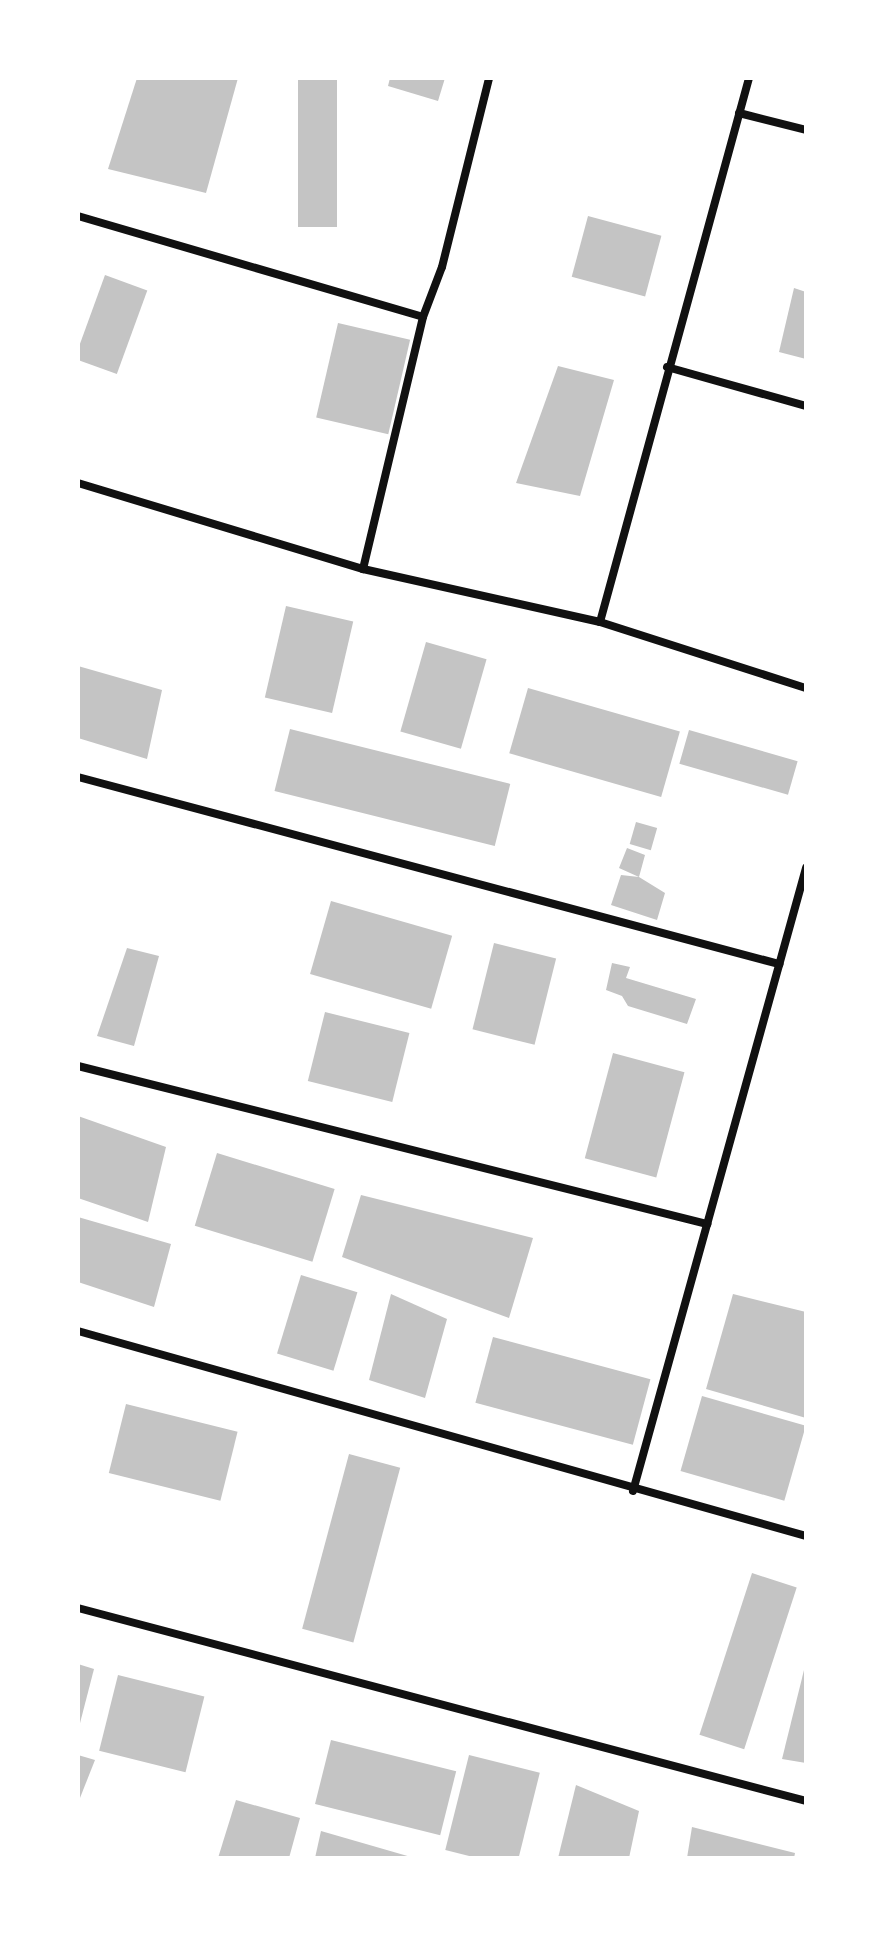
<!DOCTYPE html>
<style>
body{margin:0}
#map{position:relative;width:884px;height:1936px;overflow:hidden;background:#fff;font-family:Ubuntu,sans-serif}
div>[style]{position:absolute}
.building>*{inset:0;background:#c4c4c4;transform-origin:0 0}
.minor>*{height:8px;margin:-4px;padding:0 4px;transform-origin:4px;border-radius:4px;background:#111}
span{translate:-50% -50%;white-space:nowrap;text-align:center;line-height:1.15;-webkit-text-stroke:8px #fff;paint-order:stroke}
.frame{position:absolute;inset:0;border:80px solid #fff;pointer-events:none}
</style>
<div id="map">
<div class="building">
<div style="clip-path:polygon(137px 78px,238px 78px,206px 193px,108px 169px)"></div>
<div style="left:298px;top:78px;width:39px;height:149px"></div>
<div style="clip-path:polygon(390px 78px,445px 78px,438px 101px,388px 86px)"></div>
<div style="left:588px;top:216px;width:76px;height:63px;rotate:15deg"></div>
<div style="left:105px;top:275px;width:45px;height:89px;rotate:20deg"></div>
<div style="clip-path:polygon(794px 288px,806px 292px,806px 359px,779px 352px)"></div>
<div style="left:338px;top:323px;width:74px;height:97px;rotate:13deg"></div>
<div style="clip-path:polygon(558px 366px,614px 380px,580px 496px,516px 483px)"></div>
<div style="left:286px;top:606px;width:69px;height:94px;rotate:13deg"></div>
<div style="left:426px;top:642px;width:63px;height:93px;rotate:16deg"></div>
<div style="clip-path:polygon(78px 666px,162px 690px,147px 759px,78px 738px)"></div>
<div style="left:528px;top:688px;width:158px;height:68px;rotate:16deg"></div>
<div style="left:290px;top:729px;width:227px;height:64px;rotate:14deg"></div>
<div style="left:689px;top:730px;width:113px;height:35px;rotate:16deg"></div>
<div style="left:636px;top:822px;width:22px;height:23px;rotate:16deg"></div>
<div style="clip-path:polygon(627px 848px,645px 855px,639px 877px,665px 893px,657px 920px,611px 905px,621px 875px,639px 877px,619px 868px)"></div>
<div style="left:331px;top:901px;width:126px;height:76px;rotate:16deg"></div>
<div style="left:494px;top:943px;width:64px;height:89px;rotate:14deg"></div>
<div style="clip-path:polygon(127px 948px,159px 956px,134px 1046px,97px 1036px)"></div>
<div style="clip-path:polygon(612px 963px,630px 967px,626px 978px,696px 999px,687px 1024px,628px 1006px,622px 996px,606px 990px)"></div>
<div style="left:325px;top:1012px;width:87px;height:71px;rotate:14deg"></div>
<div style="left:613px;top:1053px;width:74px;height:109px;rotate:15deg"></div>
<div style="clip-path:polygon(78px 1116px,166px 1147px,148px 1222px,78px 1198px)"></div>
<div style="left:217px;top:1153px;width:123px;height:76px;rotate:17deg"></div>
<div style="clip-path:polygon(361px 1195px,533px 1238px,509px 1318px,342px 1257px)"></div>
<div style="clip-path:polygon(78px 1217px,171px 1244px,154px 1307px,78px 1282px)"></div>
<div style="left:301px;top:1275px;width:59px;height:82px;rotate:17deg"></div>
<div style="clip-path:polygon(391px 1294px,447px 1319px,425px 1398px,369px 1380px)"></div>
<div style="clip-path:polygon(733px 1294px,806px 1312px,806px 1418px,706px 1389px)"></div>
<div style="left:493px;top:1337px;width:163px;height:68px;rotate:15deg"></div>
<div style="left:702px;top:1396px;width:108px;height:78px;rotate:16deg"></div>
<div style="left:126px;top:1404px;width:115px;height:71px;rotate:14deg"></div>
<div style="left:349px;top:1454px;width:53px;height:181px;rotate:15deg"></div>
<div style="left:752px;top:1573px;width:47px;height:170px;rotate:18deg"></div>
<div style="clip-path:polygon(78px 1664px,94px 1669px,79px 1727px,78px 1727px)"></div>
<div style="clip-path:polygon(805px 1666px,806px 1666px,806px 1763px,782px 1759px)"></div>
<div style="left:118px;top:1675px;width:89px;height:78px;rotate:14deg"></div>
<div style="left:331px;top:1740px;width:129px;height:66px;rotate:14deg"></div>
<div style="clip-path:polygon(78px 1755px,95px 1760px,78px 1803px)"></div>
<div style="left:469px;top:1755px;width:73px;height:98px;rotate:14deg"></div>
<div style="clip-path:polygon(576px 1785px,639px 1811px,629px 1858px,558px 1858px)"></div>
<div style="clip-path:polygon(236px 1800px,300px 1818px,289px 1858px,218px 1858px)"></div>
<div style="clip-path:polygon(692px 1827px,795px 1853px,794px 1858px,687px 1858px)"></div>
<div style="clip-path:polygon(321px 1831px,411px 1857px,411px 1858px,315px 1858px)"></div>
</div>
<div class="minor">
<div style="left:739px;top:113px;width:69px;rotate:14.2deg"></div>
<div style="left:78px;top:216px;width:359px;rotate:16.3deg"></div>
<div style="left:423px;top:317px;width:53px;rotate:-69.2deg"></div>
<div style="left:442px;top:267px;width:195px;rotate:-76deg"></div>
<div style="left:667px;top:367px;width:144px;rotate:15.7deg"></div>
<div style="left:78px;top:483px;width:298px;rotate:16.8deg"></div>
<div style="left:363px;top:569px;width:243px;rotate:12.6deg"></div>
<div style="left:600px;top:622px;width:216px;rotate:17.8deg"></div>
<div style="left:363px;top:569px;width:259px;rotate:-76.6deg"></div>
<div style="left:600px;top:622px;width:564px;rotate:-74.68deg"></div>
<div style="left:78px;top:777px;width:726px;rotate:14.94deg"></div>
<div style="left:78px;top:1066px;width:649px;rotate:14.1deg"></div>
<div style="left:78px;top:1331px;width:756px;rotate:15.73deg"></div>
<div style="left:633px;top:1491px;width:647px;rotate:-74.48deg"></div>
<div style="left:78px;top:1608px;width:753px;rotate:14.85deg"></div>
</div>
<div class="frame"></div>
</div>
